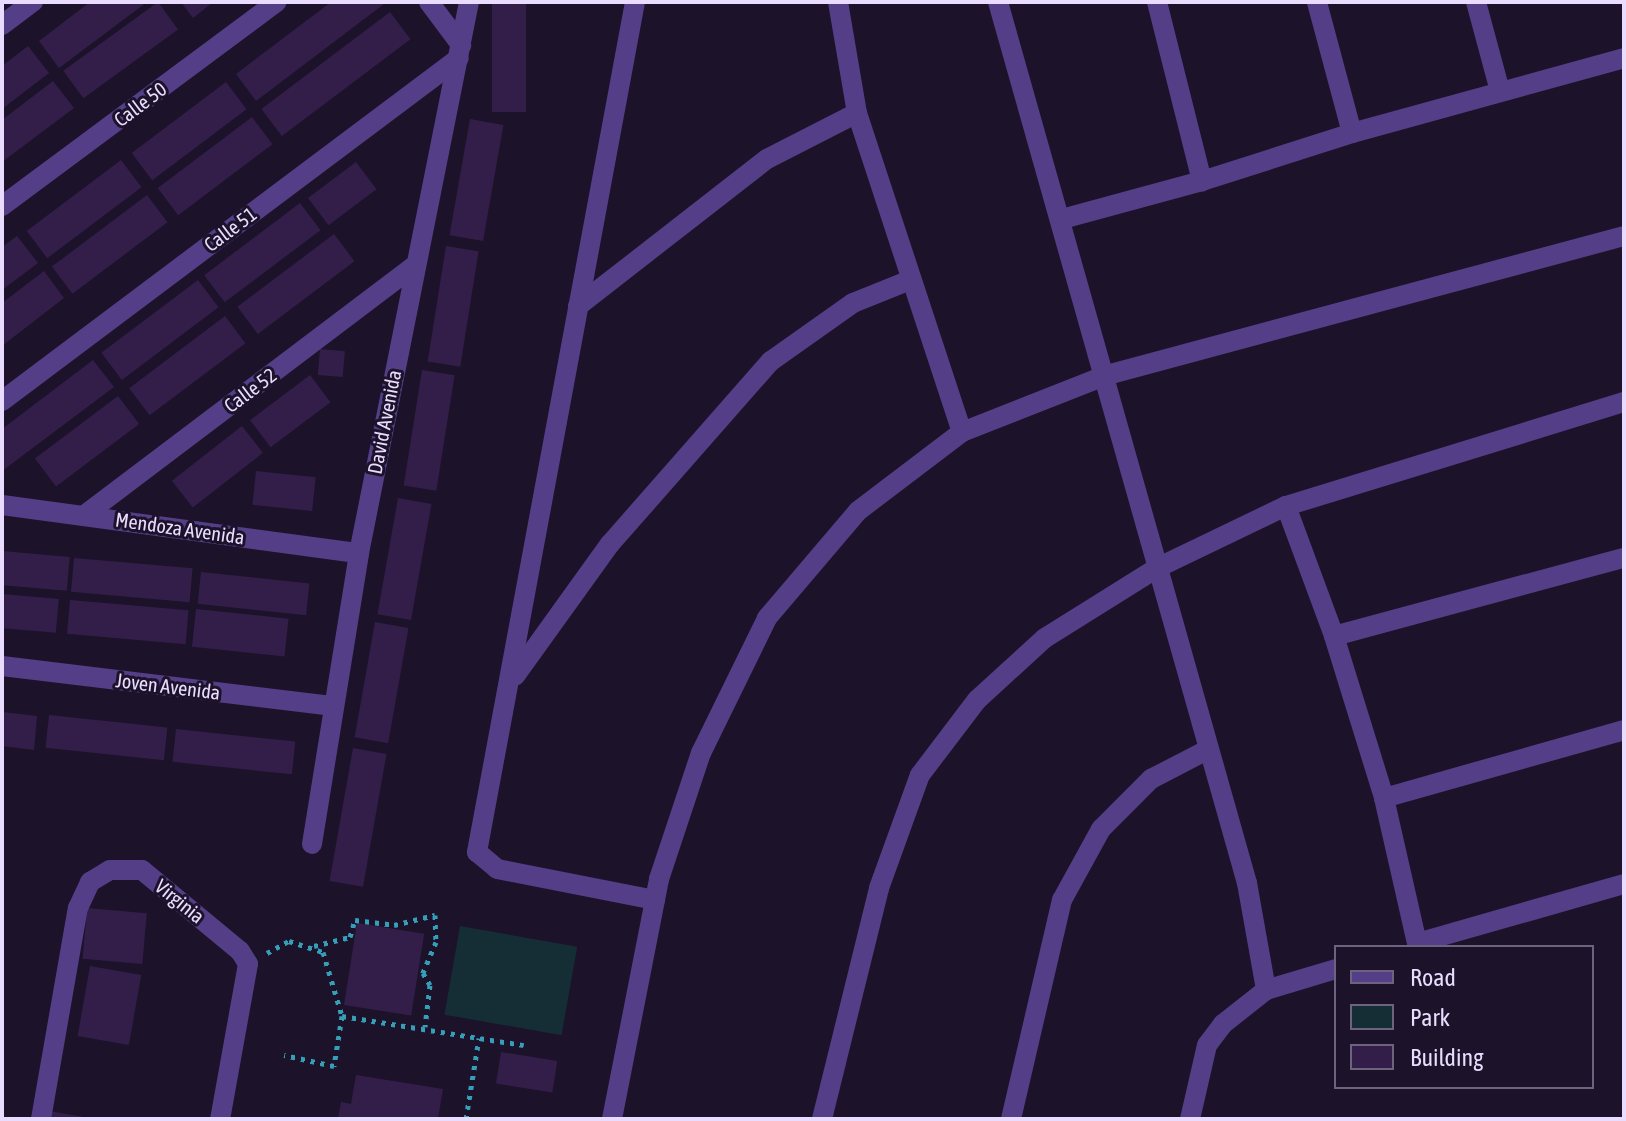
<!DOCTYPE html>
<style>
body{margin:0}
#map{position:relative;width:1626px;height:1121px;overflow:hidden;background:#1c122a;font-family:"Asap Condensed",sans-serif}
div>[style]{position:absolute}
.green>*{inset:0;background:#152d34;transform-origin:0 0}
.building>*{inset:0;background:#331e4a;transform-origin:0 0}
.path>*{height:5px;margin-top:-2.5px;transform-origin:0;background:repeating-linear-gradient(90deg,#359eb9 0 4px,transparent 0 10px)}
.minor>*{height:20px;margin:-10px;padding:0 10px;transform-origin:10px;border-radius:10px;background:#543e87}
span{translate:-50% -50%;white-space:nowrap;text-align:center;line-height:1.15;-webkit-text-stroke:6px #1c122a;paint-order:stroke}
.street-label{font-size:20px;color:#e9dcfe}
.frame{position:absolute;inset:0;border:4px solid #e9dcfe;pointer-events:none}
.legend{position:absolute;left:1334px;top:945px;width:260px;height:144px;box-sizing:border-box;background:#1c122a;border:2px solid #6e637f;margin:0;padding:10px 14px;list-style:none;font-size:24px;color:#e9dcfe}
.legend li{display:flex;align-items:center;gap:16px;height:40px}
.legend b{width:40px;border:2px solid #6e637f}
</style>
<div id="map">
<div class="green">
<div style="left:460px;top:926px;width:119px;height:90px;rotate:10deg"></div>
</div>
<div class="building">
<div style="clip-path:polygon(90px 2px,147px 2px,59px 68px,39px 41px)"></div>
<div style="left:158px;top:2px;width:34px;height:117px;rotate:54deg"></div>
<div style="clip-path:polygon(181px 2px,213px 2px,193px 18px)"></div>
<div style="clip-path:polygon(331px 2px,384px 4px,256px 101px,236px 74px)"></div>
<div style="left:492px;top:2px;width:34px;height:110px"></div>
<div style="left:390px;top:12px;width:34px;height:161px;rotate:53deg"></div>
<div style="clip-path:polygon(28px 46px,49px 73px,2px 109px,2px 66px)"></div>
<div style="clip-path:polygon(53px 81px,74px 108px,2px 162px,2px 120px)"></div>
<div style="left:226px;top:82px;width:34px;height:118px;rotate:53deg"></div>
<div style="left:252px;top:117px;width:34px;height:118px;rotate:53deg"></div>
<div style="left:470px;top:119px;width:34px;height:118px;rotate:10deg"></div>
<div style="left:121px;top:160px;width:34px;height:118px;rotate:53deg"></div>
<div style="left:356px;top:162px;width:34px;height:60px;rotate:53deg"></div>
<div style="left:147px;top:195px;width:34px;height:119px;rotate:53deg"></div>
<div style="left:300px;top:203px;width:34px;height:120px;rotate:53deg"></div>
<div style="left:334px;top:234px;width:34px;height:121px;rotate:53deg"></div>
<div style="clip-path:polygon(17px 236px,38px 263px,2px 290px,2px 247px)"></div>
<div style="left:446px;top:246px;width:33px;height:117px;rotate:9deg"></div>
<div style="clip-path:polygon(44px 271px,64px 298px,2px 346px,2px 303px)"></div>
<div style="left:198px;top:280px;width:34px;height:121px;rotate:53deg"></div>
<div style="left:225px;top:316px;width:34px;height:120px;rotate:53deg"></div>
<div style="left:320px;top:349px;width:25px;height:26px;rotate:5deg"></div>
<div style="clip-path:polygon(93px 360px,114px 387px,2px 471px,2px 429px)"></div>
<div style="left:422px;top:370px;width:33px;height:117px;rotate:9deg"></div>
<div style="left:310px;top:375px;width:34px;height:75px;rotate:53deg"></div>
<div style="left:118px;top:396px;width:35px;height:104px;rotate:53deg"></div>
<div style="left:242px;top:426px;width:34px;height:89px;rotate:52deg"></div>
<div style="left:256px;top:471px;width:60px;height:34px;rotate:6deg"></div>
<div style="left:398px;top:498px;width:34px;height:118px;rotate:10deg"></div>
<div style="left:2px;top:551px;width:68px;height:34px;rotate:5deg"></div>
<div style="left:74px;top:558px;width:119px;height:34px;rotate:5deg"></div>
<div style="left:201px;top:572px;width:109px;height:32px;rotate:6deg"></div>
<div style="left:2px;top:594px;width:57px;height:34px;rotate:5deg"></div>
<div style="left:70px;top:600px;width:119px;height:34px;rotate:5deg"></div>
<div style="left:196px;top:609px;width:93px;height:38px;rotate:6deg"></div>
<div style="left:375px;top:622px;width:34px;height:117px;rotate:10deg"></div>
<div style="clip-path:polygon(2px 712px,37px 716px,34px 750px,2px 746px)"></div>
<div style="left:49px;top:715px;width:119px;height:33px;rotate:6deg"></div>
<div style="left:176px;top:729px;width:120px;height:33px;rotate:6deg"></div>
<div style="left:353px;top:748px;width:34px;height:135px;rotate:10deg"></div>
<div style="left:87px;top:908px;width:60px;height:51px;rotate:5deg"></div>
<div style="left:357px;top:923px;width:68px;height:83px;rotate:9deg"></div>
<div style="left:90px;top:966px;width:52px;height:71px;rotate:10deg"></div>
<div style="left:501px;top:1052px;width:57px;height:32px;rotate:9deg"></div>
<div style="clip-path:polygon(356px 1075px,443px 1089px,438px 1119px,338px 1119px,341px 1102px,351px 1104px)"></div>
<div style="clip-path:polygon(49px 1111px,84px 1117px,84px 1119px,47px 1119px)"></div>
</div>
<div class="path">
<div style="left:314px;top:946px;width:37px;rotate:-14deg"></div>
<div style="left:350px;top:937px;width:18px;rotate:-74deg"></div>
<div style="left:355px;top:920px;width:39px;rotate:7deg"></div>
<div style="left:394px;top:925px;width:42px;rotate:-13.7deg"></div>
<div style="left:435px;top:915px;width:27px;rotate:88deg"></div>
<div style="left:436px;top:942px;width:34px;rotate:113deg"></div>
<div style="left:423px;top:973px;width:14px;rotate:60deg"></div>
<div style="left:430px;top:985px;width:42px;rotate:96.8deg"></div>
<div style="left:267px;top:953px;width:25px;rotate:-29deg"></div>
<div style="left:289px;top:941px;width:36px;rotate:18deg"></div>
<div style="left:323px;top:952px;width:67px;rotate:73.5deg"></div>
<div style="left:342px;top:1016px;width:51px;rotate:99.1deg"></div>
<div style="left:334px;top:1066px;width:51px;rotate:-167.6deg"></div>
<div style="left:342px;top:1016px;width:184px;rotate:9.1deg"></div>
<div style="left:466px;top:1119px;width:82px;rotate:-80.9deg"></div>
</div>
<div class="minor">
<div style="left:429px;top:2px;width:54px;rotate:53.3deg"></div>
<div style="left:635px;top:2px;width:865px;rotate:100.53deg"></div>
<div style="left:477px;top:852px;width:26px;rotate:40deg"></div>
<div style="left:497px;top:869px;width:161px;rotate:11.1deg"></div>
<div style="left:838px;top:2px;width:113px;rotate:80.3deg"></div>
<div style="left:857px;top:113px;width:336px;rotate:71.8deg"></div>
<div style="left:998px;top:2px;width:916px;rotate:74.22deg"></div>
<div style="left:1247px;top:883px;width:109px;rotate:79.9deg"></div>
<div style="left:1266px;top:990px;width:55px;rotate:141.7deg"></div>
<div style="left:1223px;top:1024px;width:26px;rotate:127deg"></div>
<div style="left:1207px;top:1045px;width:76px;rotate:102.9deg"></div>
<div style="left:1157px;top:2px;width:185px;rotate:75.9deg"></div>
<div style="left:1476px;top:2px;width:92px;rotate:74.9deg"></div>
<div style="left:2px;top:25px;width:39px;rotate:-37deg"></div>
<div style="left:1352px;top:133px;width:282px;rotate:-15.4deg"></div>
<div style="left:2px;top:206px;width:342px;rotate:-36.6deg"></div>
<div style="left:1062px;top:219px;width:145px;rotate:-15.2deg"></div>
<div style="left:1202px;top:181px;width:157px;rotate:-17.7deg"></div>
<div style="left:1352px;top:133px;width:136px;rotate:-105deg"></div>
<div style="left:578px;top:306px;width:239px;rotate:-37.9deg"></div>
<div style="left:767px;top:159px;width:101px;rotate:-27.1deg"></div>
<div style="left:2px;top:401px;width:571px;rotate:-36.89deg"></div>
<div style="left:2px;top:505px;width:360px;rotate:7.7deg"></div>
<div style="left:1286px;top:506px;width:139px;rotate:69.7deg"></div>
<div style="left:1334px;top:636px;width:170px;rotate:72.8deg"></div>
<div style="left:1384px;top:798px;width:149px;rotate:77.2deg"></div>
<div style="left:1417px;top:943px;width:215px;rotate:-15.9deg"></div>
<div style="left:86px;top:514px;width:413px;rotate:-37.1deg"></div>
<div style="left:1334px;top:636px;width:300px;rotate:-15.1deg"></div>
<div style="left:2px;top:666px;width:334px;rotate:6.9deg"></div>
<div style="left:515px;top:676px;width:163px;rotate:-54.3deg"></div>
<div style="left:610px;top:544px;width:244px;rotate:-48.7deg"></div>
<div style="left:771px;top:361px;width:100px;rotate:-35.3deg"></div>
<div style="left:853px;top:303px;width:61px;rotate:-22deg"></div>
<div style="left:1384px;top:798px;width:249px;rotate:-15.8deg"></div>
<div style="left:312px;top:844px;width:295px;rotate:-80.8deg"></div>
<div style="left:359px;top:553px;width:562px;rotate:-78.71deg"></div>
<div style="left:1266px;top:990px;width:73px;rotate:-16.7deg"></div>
<div style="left:41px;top:1119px;width:214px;rotate:-80.1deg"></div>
<div style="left:78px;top:908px;width:29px;rotate:-65deg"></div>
<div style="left:90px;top:882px;width:23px;rotate:-31deg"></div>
<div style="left:110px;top:870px;width:32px"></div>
<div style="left:142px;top:870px;width:127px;rotate:39.6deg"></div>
<div style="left:240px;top:951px;width:15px;rotate:58deg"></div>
<div style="left:248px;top:964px;width:158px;rotate:100.2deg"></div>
<div style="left:612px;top:1119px;width:245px;rotate:-78.9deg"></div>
<div style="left:659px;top:879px;width:133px;rotate:-71.6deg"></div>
<div style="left:701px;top:753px;width:150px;rotate:-63.9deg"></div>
<div style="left:767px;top:618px;width:140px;rotate:-49.6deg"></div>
<div style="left:858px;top:511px;width:131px;rotate:-37.2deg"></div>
<div style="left:962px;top:432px;width:156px;rotate:-21.5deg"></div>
<div style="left:1107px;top:375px;width:535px;rotate:-15.05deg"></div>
<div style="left:822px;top:1119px;width:238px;rotate:-76.1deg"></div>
<div style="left:879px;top:888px;width:120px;rotate:-70.1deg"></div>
<div style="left:920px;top:775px;width:94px;rotate:-52.8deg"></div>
<div style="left:977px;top:700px;width:92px;rotate:-42.4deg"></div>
<div style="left:1045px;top:638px;width:132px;rotate:-32deg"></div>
<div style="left:1157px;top:568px;width:143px;rotate:-25.7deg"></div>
<div style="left:1286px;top:506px;width:354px;rotate:-17.1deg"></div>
<div style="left:1011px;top:1119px;width:225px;rotate:-76.9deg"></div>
<div style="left:1062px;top:900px;width:81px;rotate:-61.2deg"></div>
<div style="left:1101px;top:829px;width:71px;rotate:-45deg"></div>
<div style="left:1151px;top:779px;width:63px;rotate:-27.4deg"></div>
</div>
<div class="street-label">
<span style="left:140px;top:104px;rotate:-37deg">Calle 50</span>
<span style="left:230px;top:229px;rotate:-37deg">Calle 51</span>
<span style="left:250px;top:390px;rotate:-37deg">Calle 52</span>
<span style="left:384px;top:422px;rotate:-79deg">David Avenida</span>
<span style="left:180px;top:528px;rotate:8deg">Mendoza Avenida</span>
<span style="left:168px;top:686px;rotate:7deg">Joven Avenida</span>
<span style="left:180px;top:901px;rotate:39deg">Virginia</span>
</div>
<div class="frame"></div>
<ul class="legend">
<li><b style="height:10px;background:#543e87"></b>Road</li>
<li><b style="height:22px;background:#152d34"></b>Park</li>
<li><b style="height:22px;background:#331e4a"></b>Building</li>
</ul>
</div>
